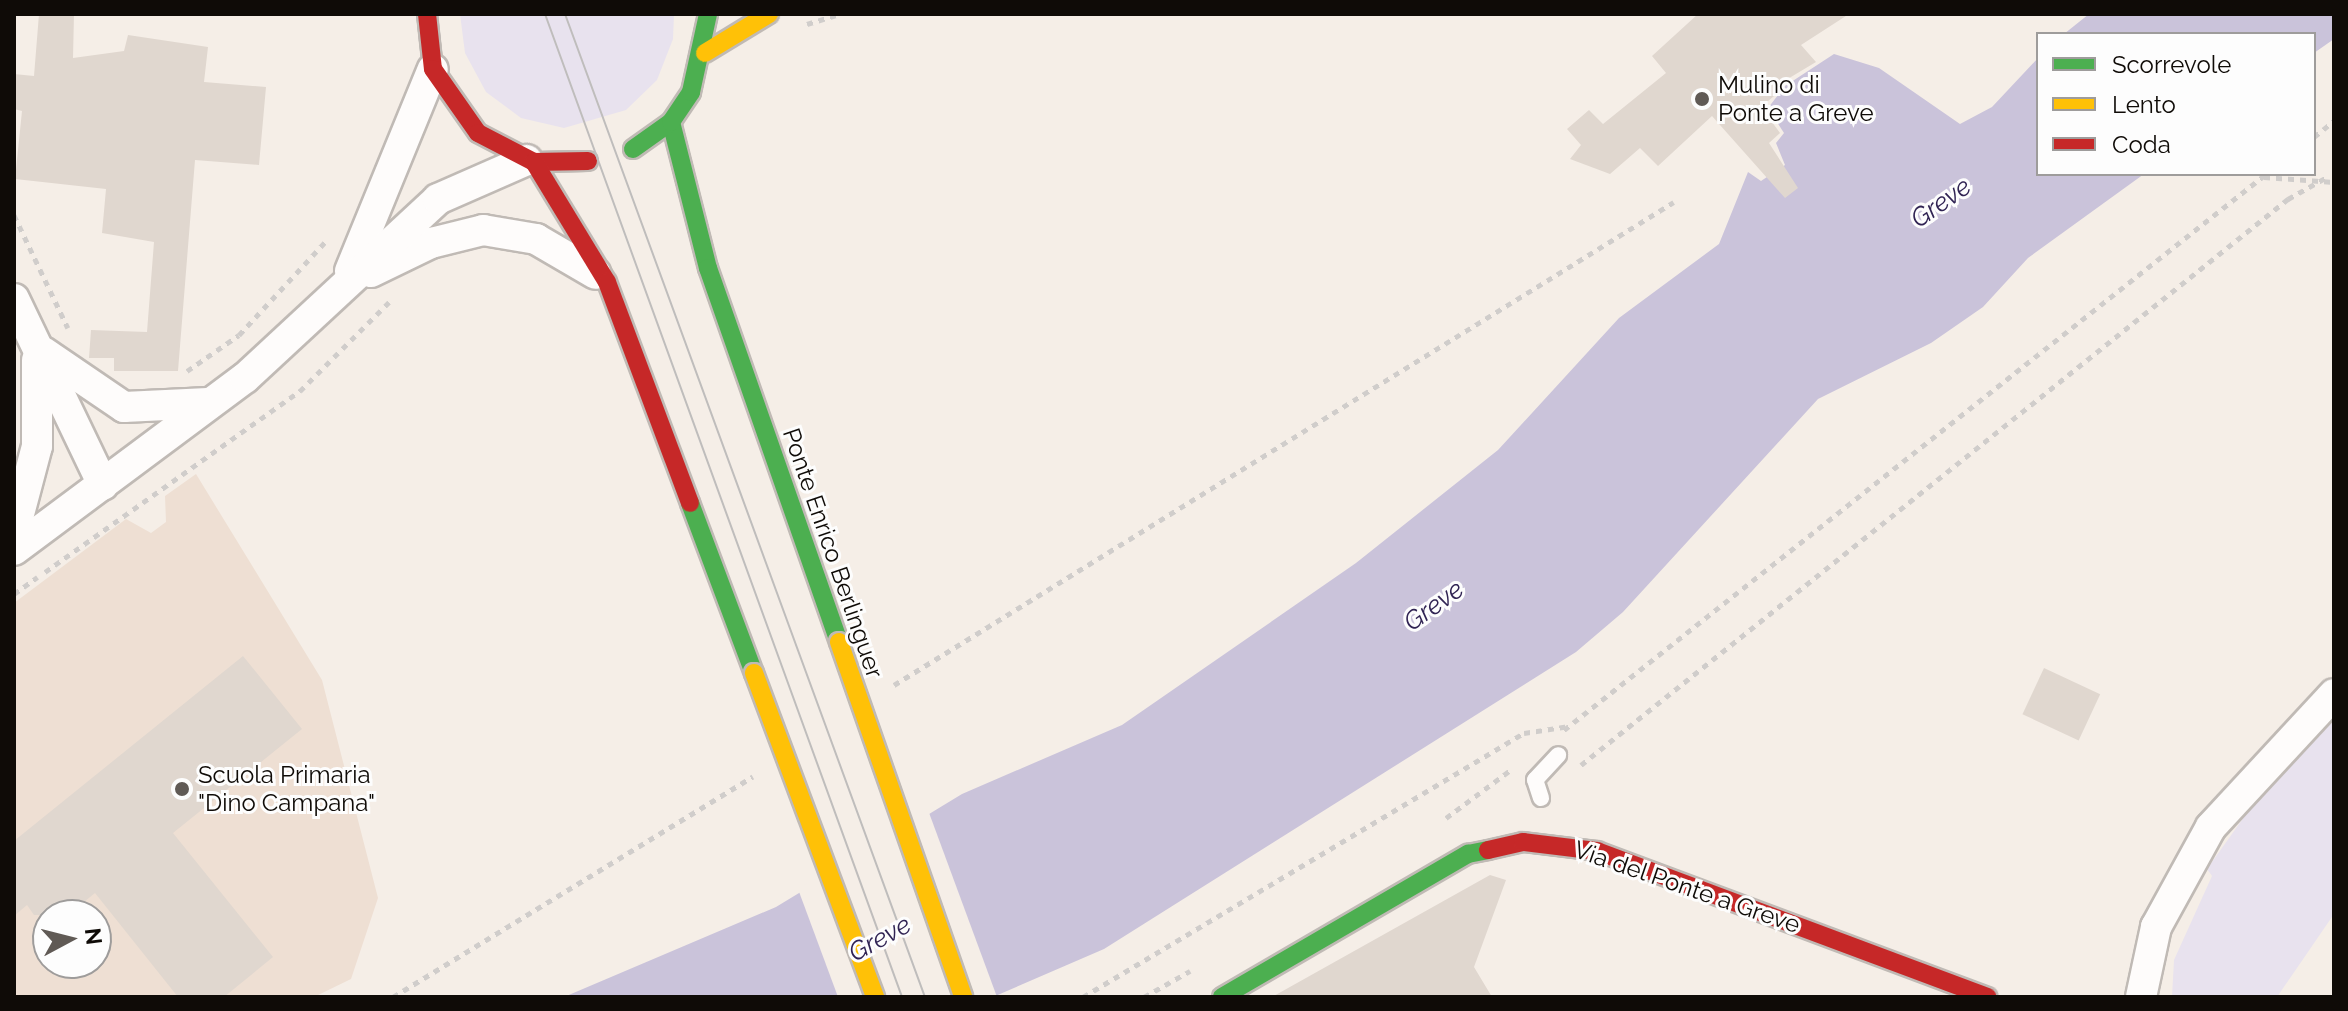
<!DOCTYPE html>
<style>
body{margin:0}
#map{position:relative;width:2348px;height:1011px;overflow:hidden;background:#f5eee7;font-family:Raleway,sans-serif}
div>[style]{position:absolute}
.built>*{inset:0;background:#eedfd3}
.green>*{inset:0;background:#e8e2ee}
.water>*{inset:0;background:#cac3da}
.pier>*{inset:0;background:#f5eee7}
.building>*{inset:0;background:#e0d7cf;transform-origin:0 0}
.path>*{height:5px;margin-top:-2.5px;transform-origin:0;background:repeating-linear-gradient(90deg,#d0cdcb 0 6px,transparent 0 12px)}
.roads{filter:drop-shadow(2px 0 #c0bab5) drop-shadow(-2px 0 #c0bab5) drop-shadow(0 2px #c0bab5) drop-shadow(0 -2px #c0bab5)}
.lane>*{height:16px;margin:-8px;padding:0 8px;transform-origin:8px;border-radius:8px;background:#fefcfb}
.street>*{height:30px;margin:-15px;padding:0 15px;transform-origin:15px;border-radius:15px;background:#fefcfb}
.fast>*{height:18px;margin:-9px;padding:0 9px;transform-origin:9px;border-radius:9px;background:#4caf50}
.slow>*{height:18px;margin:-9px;padding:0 9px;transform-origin:9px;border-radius:9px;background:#ffc107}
.jam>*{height:18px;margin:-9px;padding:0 9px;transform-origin:9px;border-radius:9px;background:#c62828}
.tram>*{height:2px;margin:-1px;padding:0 1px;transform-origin:1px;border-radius:1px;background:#bfbdbc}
.bridges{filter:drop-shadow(2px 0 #c0bab5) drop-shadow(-2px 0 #c0bab5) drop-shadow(0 2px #c0bab5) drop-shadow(0 -2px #c0bab5)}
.slow-bridge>*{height:18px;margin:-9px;padding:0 9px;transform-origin:9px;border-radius:9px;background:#ffc107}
.dots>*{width:22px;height:22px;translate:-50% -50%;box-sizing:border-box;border:4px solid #fdfdfd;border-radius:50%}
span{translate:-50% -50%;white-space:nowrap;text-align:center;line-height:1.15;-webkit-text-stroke:6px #fdfdfd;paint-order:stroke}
.poi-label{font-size:24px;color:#0f0b07}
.left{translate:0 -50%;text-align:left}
.street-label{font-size:24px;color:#0f0b07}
.water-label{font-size:26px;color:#302353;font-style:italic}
.frame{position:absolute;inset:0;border:16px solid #0f0b07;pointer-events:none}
.legend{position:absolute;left:2036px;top:32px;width:280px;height:144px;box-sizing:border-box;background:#fdfdfd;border:2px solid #9e9c9b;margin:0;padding:10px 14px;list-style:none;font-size:24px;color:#0f0b07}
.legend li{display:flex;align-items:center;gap:16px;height:40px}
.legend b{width:40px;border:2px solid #9e9c9b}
.north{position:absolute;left:32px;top:899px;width:80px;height:80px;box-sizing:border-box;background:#fdfdfd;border:2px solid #9e9c9b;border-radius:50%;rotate:83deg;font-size:22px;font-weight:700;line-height:32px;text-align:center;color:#0f0b07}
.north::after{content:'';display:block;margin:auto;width:28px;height:36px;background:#605a55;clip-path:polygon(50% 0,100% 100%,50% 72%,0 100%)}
</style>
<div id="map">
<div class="built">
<div style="clip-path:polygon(evenodd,196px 474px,322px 680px,378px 898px,351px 979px,314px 997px,14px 997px,14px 603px,126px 519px,151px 533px,166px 522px,165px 496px,196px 474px,48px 915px,96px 915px,96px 963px,48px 963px,48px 915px)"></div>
</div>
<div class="green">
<div style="clip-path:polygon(460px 14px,674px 14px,673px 39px,657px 80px,626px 110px,564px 128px,521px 118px,486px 92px,465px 53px)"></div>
<div style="clip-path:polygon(2334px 720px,2334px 914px,2277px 997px,2172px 997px,2174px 960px,2212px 876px,2207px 869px,2259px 796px)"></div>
</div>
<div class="water">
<div style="clip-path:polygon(2089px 14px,2334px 14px,2334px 39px,2314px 53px,2314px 34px,2064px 34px)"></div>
<div style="clip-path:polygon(1834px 54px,1879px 68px,1960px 124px,1992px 107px,2038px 58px,2038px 174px,2144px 174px,2028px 258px,1983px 307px,1931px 343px,1818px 399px,1623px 612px,1576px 652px,1104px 949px,993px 997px,564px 997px,776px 907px,962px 794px,1122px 725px,1356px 563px,1498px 450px,1619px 318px,1719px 244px,1748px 172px,1761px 181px,1785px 165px,1776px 143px,1784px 133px,1768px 108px,1785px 86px)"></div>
</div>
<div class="pier">
<div style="clip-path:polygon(928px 810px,997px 997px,838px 997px,798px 889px)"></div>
</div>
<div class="building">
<div style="clip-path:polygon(39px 14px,74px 14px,73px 58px,124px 51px,128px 35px,208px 47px,204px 82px,266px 87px,259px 165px,195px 160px,178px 371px,114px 371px,114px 358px,89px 358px,91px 330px,147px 332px,154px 242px,102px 233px,106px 189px,15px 179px,22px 111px,14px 109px,14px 74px,34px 76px)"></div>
<div style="clip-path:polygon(1698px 14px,1849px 14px,1801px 45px,1816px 62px,1776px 86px,1780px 91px,1761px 107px,1780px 133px,1769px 143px,1798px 188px,1785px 198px,1712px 116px,1658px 166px,1640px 148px,1610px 174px,1570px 159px,1581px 145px,1567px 129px,1589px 110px,1603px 124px,1666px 73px,1652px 56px)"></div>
<div style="clip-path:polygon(243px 656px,302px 729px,173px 833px,273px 957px,224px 997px,178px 997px,95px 893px,68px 915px,34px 915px,27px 905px,14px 916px,14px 841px)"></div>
<div style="left:2044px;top:668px;width:62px;height:51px;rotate:25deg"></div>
<div style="clip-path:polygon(1490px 875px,1506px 880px,1474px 967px,1492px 997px,1272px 997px)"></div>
</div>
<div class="path">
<div style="left:807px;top:24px;width:34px;rotate:-17deg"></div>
<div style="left:2314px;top:137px;width:26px;rotate:-39deg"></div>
<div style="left:2264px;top:177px;width:70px;rotate:4.1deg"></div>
<div style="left:14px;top:215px;width:125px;rotate:64.5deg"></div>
<div style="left:187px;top:371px;width:63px;rotate:-34.7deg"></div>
<div style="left:239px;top:335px;width:127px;rotate:-47.2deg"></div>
<div style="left:45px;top:572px;width:313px;rotate:-35.4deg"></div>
<div style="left:300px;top:391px;width:126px;rotate:-45deg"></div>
<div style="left:14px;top:594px;width:29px;rotate:-36deg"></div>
<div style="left:894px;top:685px;width:917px;rotate:-31.77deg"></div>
<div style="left:1564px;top:730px;width:896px;rotate:-38.38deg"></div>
<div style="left:1581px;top:765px;width:906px;rotate:-38.68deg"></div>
<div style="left:2288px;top:199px;width:45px;rotate:-29.4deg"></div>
<div style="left:1446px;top:818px;width:82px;rotate:-36.6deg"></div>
<div style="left:393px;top:997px;width:422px;rotate:-31.5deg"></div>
<div style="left:1083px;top:997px;width:514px;rotate:-30.91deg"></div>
<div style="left:1524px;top:733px;width:46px;rotate:-8.8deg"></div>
<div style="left:1144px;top:997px;width:53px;rotate:-29.5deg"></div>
</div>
<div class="roads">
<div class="lane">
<div style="left:1541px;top:798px;width:19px;rotate:-108deg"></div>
<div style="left:1535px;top:780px;width:34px;rotate:-47deg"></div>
</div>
<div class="street">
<div style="left:350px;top:271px;width:218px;rotate:-67.7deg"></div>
<div style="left:371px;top:272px;width:67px;rotate:-25.8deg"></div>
<div style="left:431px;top:243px;width:54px;rotate:-14deg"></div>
<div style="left:483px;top:230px;width:54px;rotate:9.6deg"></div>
<div style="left:536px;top:239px;width:69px;rotate:30.3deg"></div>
<div style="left:14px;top:299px;width:206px;rotate:64.4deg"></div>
<div style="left:43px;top:352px;width:98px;rotate:34.2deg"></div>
<div style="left:124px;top:407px;width:84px;rotate:-2.7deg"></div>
<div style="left:14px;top:533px;width:90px;rotate:-75.2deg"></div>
<div style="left:37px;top:446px;width:86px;rotate:-90deg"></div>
<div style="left:14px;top:550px;width:288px;rotate:-36.7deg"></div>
<div style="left:245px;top:378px;width:263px;rotate:-42.8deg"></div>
<div style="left:438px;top:199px;width:97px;rotate:-23.7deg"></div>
<div style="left:2141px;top:997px;width:72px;rotate:-77.9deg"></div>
<div style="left:2156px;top:927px;width:114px;rotate:-61.2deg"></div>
<div style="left:2211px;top:827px;width:181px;rotate:-47.2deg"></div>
</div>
<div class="fast">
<div style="left:671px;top:122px;width:151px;rotate:75.8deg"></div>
<div style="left:708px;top:268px;width:396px;rotate:70.7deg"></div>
<div style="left:633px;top:149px;width:47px;rotate:-35.4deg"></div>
<div style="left:671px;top:122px;width:36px;rotate:-56deg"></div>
<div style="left:691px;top:92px;width:80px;rotate:-77.7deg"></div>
<div style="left:690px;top:503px;width:182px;rotate:69.4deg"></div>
<div style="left:1222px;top:997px;width:285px;rotate:-30.2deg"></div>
<div style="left:1468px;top:854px;width:20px;rotate:-11deg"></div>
</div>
<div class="slow">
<div style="left:705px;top:53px;width:75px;rotate:-31.4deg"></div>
</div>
<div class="jam">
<div style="left:427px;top:14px;width:55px;rotate:83.8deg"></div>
<div style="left:433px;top:69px;width:78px;rotate:54.9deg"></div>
<div style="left:478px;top:133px;width:63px;rotate:27.4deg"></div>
<div style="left:534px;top:162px;width:54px;rotate:-1.1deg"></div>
<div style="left:534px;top:162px;width:140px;rotate:58.7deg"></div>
<div style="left:607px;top:282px;width:236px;rotate:69.4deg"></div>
<div style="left:1488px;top:850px;width:36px;rotate:-13deg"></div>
<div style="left:1523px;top:842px;width:75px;rotate:6.9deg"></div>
<div style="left:1597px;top:851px;width:417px;rotate:20.5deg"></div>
</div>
</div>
<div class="tram">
<div style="left:545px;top:14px;width:1046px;rotate:70.04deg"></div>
<div style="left:565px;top:14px;width:1047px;rotate:69.89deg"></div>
</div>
<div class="bridges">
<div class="slow-bridge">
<div style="left:839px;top:642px;width:376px;rotate:70.7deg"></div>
<div style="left:754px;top:673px;width:346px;rotate:69.5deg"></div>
</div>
</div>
<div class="dots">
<div style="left:1702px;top:99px;background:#605a55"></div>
<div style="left:182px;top:789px;background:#605a55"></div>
</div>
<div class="poi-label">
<span class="left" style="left:1718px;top:99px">Mulino di<br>Ponte a Greve</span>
<span class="left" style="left:198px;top:789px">Scuola Primaria<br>"Dino Campana"</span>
</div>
<div class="street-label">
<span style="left:833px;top:553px;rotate:71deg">Ponte Enrico Berlinguer</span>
<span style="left:1687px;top:887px;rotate:19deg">Via del Ponte a Greve</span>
</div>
<div class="water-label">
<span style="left:1941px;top:203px;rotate:-35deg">Greve</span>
<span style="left:1434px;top:606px;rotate:-36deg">Greve</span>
<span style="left:880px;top:939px;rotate:-29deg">Greve</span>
</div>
<div class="frame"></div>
<ul class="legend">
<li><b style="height:10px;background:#4caf50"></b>Scorrevole</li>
<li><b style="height:10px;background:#ffc107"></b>Lento</li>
<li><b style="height:10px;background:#c62828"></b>Coda</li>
</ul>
<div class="north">N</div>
</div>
